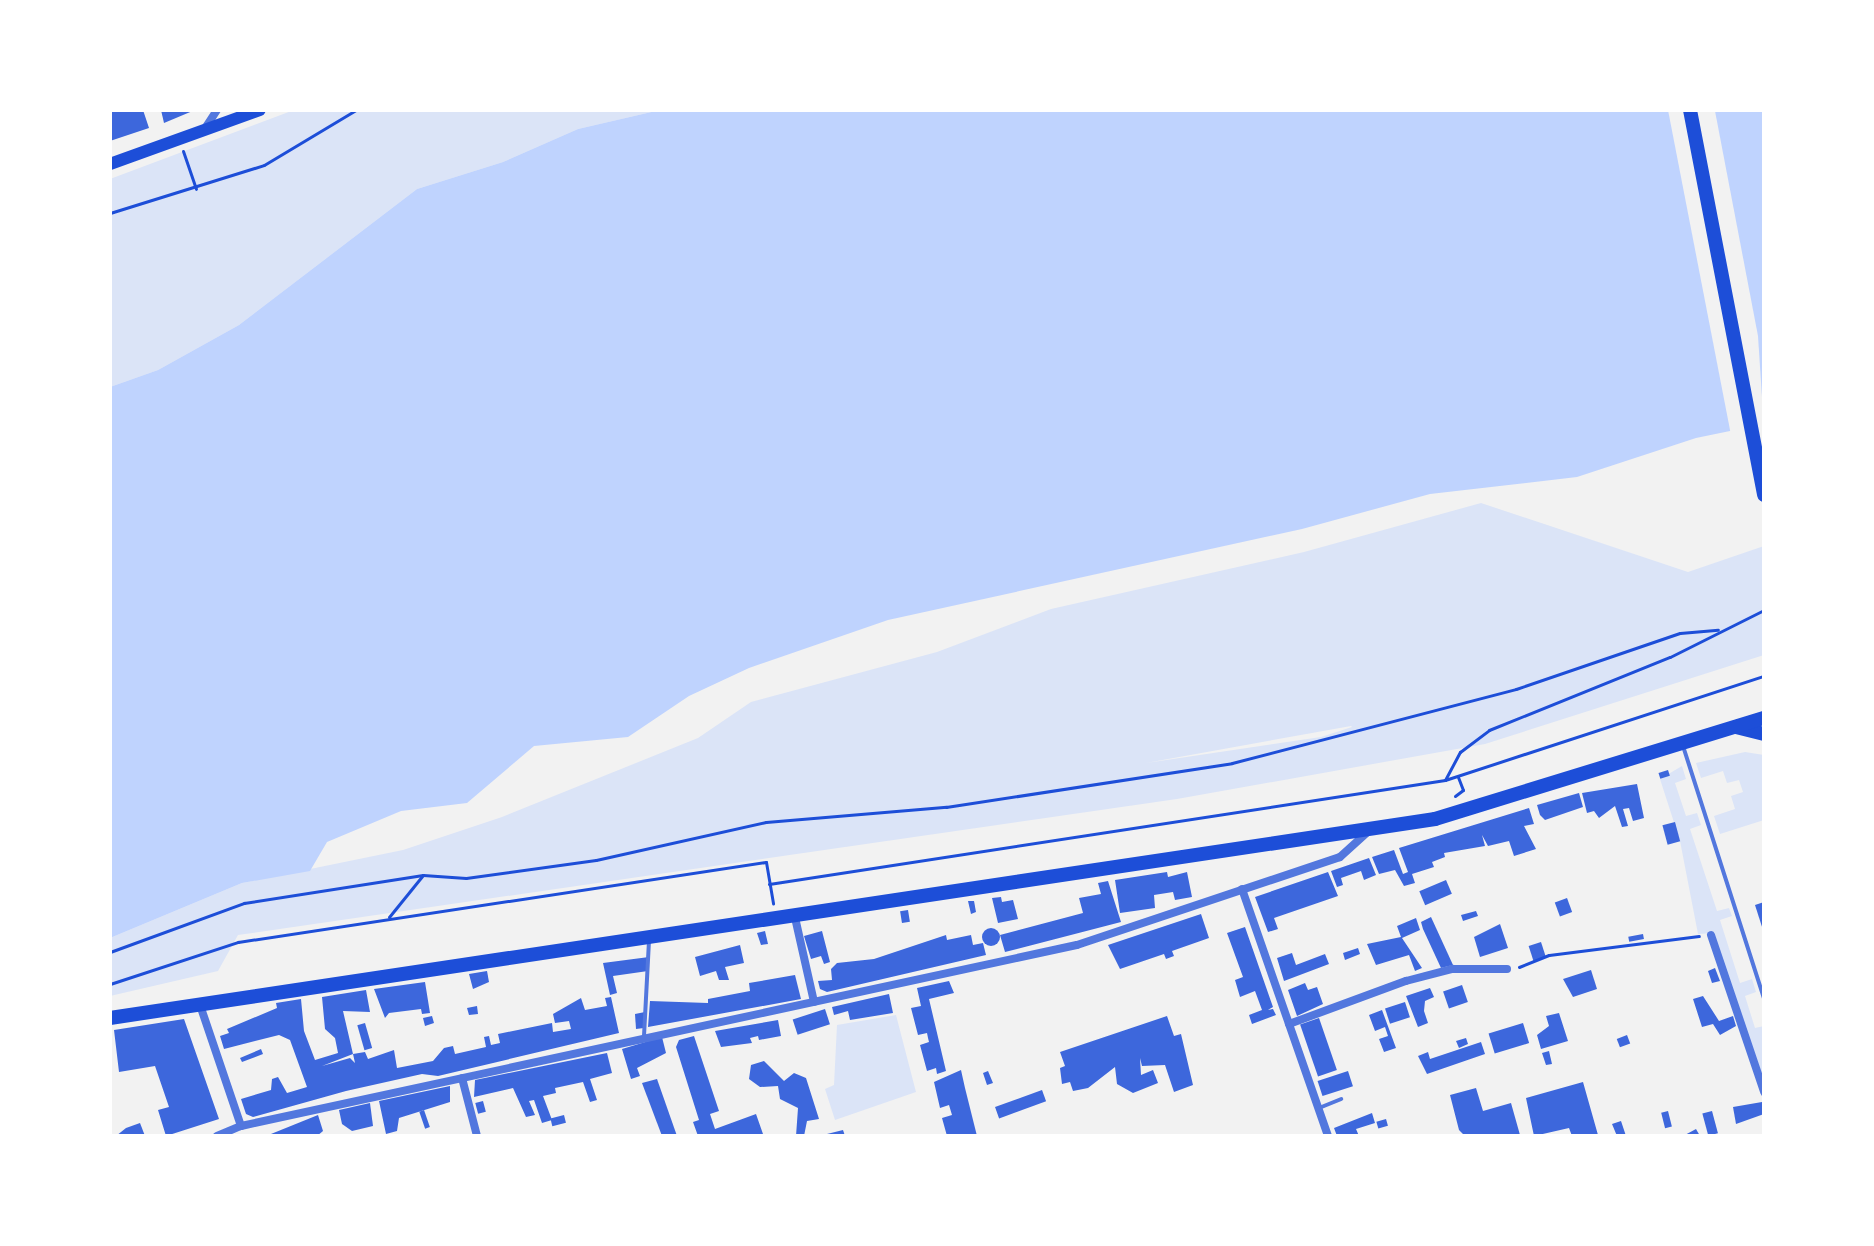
<!DOCTYPE html>
<style>
body{margin:0}
#map{position:relative;width:1874px;height:1246px;overflow:hidden;background:#f2f2f2;font-family:"Asap Condensed",sans-serif}
div>[style]{position:absolute}
.green>*{inset:0;background:#dbe4f7}
.water>*{inset:0;background:#bfd3fe}
.pier>*{inset:0;background:#f2f2f2}
.building>*{inset:0;background:#3d67dc;transform-origin:0 0}
.round{border-radius:50%}
.path>*{height:3px;margin:-1.5px;padding:0 1.5px;transform-origin:1.5px;border-radius:1.5px;background:#1d4ed8}
.service>*{height:4px;margin:-2px;padding:0 2px;transform-origin:2px;border-radius:2px;background:#5277de}
.minor>*{height:8px;margin:-4px;padding:0 4px;transform-origin:4px;border-radius:4px;background:#5277de}
.secondary>*{height:12px;margin:-6px;padding:0 6px;transform-origin:6px;border-radius:6px;background:#1d4ed8}
.primary>*{height:14px;margin:-7px;padding:0 7px;transform-origin:7px;border-radius:7px;background:#1d4ed8}
span{translate:-50% -50%;white-space:nowrap;text-align:center;line-height:1.15;-webkit-text-stroke:8px #fff;paint-order:stroke}
.frame{position:absolute;inset:0;border:112px solid #fff;pointer-events:none}
</style>
<div id="map">
<div class="green">
<div style="clip-path:polygon(294px 110px,660px 110px,578px 129px,503px 162px,417px 189px,239px 325px,158px 370px,110px 387px,110px 179px)"></div>
<div style="clip-path:polygon(evenodd,1481px 503px,1688px 572px,1764px 546px,1764px 655px,1485px 744px,1177px 799px,238px 935px,218px 971px,110px 996px,110px 938px,242px 883px,403px 850px,502px 817px,698px 738px,751px 702px,937px 652px,1051px 609px,1304px 552px,1481px 503px,1352px 727px,1321px 737px,1146px 763px,1351px 726px,1352px 727px)"></div>
<div style="clip-path:polygon(1745px 752px,1764px 755px,1764px 820px,1720px 834px,1714px 816px,1735px 809px,1731px 796px,1743px 792px,1739px 780px,1727px 783px,1723px 771px,1701px 778px,1696px 763px)"></div>
<div style="clip-path:polygon(1682px 766px,1686px 779px,1675px 783px,1686px 816px,1697px 813px,1701px 825px,1690px 829px,1717px 911px,1729px 908px,1732px 916px,1720px 920px,1740px 983px,1752px 979px,1756px 992px,1745px 996px,1755px 1028px,1764px 1026px,1764px 1084px,1713px 933px,1698px 934px,1680px 841px,1660px 779px)"></div>
<div style="clip-path:polygon(896px 1015px,916px 1092px,835px 1120px,825px 1089px,834px 1085px,837px 1025px)"></div>
</div>
<div class="water">
<div style="clip-path:polygon(660px 110px,1764px 110px,1764px 424px,1696px 438px,1577px 477px,1430px 494px,1302px 529px,888px 620px,749px 668px,689px 696px,628px 737px,534px 746px,467px 803px,401px 811px,327px 842px,310px 871px,242px 883px,110px 938px,110px 387px,158px 370px,239px 325px,417px 189px,503px 162px,578px 129px)"></div>
</div>
<div class="pier">
<div style="clip-path:polygon(1668px 110px,1715px 111px,1758px 336px,1764px 428px,1731px 435px)"></div>
</div>
<div class="building">
<div style="clip-path:polygon(110px 110px,143px 110px,149px 128px,110px 141px)"></div>
<div style="clip-path:polygon(161px 110px,195px 110px,164px 123px)"></div>
<div style="left:1668px;top:770px;width:6px;height:10px;rotate:72deg"></div>
<div style="clip-path:polygon(1637px 784px,1644px 818px,1633px 821px,1629px 808px,1623px 809px,1628px 826px,1622px 827px,1615px 806px,1599px 818px,1594px 811px,1587px 813px,1582px 793px)"></div>
<div style="clip-path:polygon(1579px 793px,1583px 807px,1545px 820px,1540px 815px,1537px 805px)"></div>
<div style="clip-path:polygon(1529px 808px,1534px 824px,1524px 826px,1536px 849px,1514px 856px,1509px 841px,1488px 846px,1482px 835px,1485px 846px,1444px 853px,1445px 857px,1432px 862px,1434px 867px,1412px 874px,1415px 883px,1404px 886px,1395px 870px,1379px 874px,1372px 857px,1394px 850px,1403px 874px,1408px 872px,1399px 848px)"></div>
<div style="left:1675px;top:822px;width:20px;height:13px;rotate:75deg"></div>
<div style="clip-path:polygon(1369px 858px,1376px 875px,1364px 880px,1361px 871px,1341px 878px,1343px 885px,1337px 887px,1331px 871px)"></div>
<div style="clip-path:polygon(1167px 872px,1168px 877px,1187px 872px,1192px 897px,1175px 900px,1173px 892px,1154px 895px,1155px 908px,1120px 913px,1115px 880px)"></div>
<div style="clip-path:polygon(1328px 872px,1338px 896px,1274px 918px,1278px 929px,1268px 932px,1255px 897px)"></div>
<div style="left:1446px;top:880px;width:15px;height:29px;rotate:67deg"></div>
<div style="clip-path:polygon(1108px 881px,1121px 922px,1005px 952px,1000px 935px,1083px 913px,1079px 898px,1101px 894px,1098px 883px)"></div>
<div style="clip-path:polygon(1001px 897px,1002px 902px,1013px 900px,1018px 919px,998px 923px,992px 898px)"></div>
<div style="left:1567px;top:898px;width:15px;height:13px;rotate:70deg"></div>
<div style="clip-path:polygon(968px 901px,974px 901px,976px 912px,971px 914px)"></div>
<div style="clip-path:polygon(1764px 902px,1764px 930px,1763px 930px,1755px 905px)"></div>
<div style="left:908px;top:910px;width:12px;height:8px;rotate:81deg"></div>
<div style="clip-path:polygon(1476px 911px,1478px 916px,1463px 921px,1461px 915px)"></div>
<div style="clip-path:polygon(1201px 914px,1209px 938px,1172px 951px,1174px 956px,1166px 959px,1164px 954px,1120px 969px,1108px 945px)"></div>
<div style="clip-path:polygon(1431px 917px,1453px 965px,1441px 968px,1423px 929px,1421px 922px)"></div>
<div style="clip-path:polygon(1416px 918px,1420px 930px,1402px 938px,1422px 968px,1415px 971px,1409px 955px,1376px 965px,1367px 944px,1401px 937px,1397px 926px)"></div>
<div style="clip-path:polygon(1500px 924px,1508px 948px,1480px 957px,1474px 937px)"></div>
<div style="clip-path:polygon(1245px 927px,1273px 1007px,1268px 1010px,1273px 1009px,1276px 1015px,1252px 1024px,1249px 1015px,1262px 1010px,1255px 991px,1240px 997px,1235px 980px,1243px 977px,1227px 933px)"></div>
<div class="round" style="left:982px;top:928px;width:18px;height:18px"></div>
<div style="clip-path:polygon(765px 931px,768px 944px,761px 945px,757px 933px)"></div>
<div style="clip-path:polygon(822px 931px,830px 962px,824px 964px,821px 956px,811px 959px,804px 936px)"></div>
<div style="left:1643px;top:934px;width:5px;height:15px;rotate:79deg"></div>
<div style="clip-path:polygon(946px 935px,947px 940px,971px 935px,973px 945px,983px 943px,986px 955px,827px 992px,820px 989px,818px 981px,832px 980px,831px 969px,837px 963px,874px 959px)"></div>
<div style="left:1541px;top:942px;width:16px;height:13px;rotate:72deg"></div>
<div style="clip-path:polygon(740px 945px,744px 963px,725px 967px,729px 980px,719px 980px,716px 971px,700px 976px,695px 957px)"></div>
<div style="clip-path:polygon(1358px 948px,1360px 954px,1345px 960px,1343px 953px)"></div>
<div style="clip-path:polygon(1292px 953px,1296px 965px,1325px 954px,1329px 964px,1284px 981px,1277px 958px)"></div>
<div style="clip-path:polygon(649px 957px,648px 971px,613px 976px,617px 993px,610px 995px,603px 963px)"></div>
<div style="clip-path:polygon(1715px 968px,1720px 981px,1712px 983px,1708px 971px)"></div>
<div style="clip-path:polygon(1591px 970px,1597px 989px,1573px 997px,1563px 979px)"></div>
<div style="clip-path:polygon(487px 971px,489px 982px,473px 989px,469px 974px)"></div>
<div style="clip-path:polygon(795px 975px,801px 999px,648px 1027px,650px 1001px,708px 1003px,708px 999px,750px 991px,749px 983px)"></div>
<div style="clip-path:polygon(949px 981px,954px 993px,929px 999px,946px 1071px,937px 1074px,936px 1068px,927px 1071px,920px 1045px,929px 1042px,928px 1038px,927px 1033px,918px 1035px,911px 1008px,921px 1006px,917px 988px)"></div>
<div style="clip-path:polygon(425px 982px,430px 1013px,422px 1014px,421px 1009px,389px 1013px,385px 1018px,374px 989px)"></div>
<div style="clip-path:polygon(1305px 983px,1308px 990px,1317px 987px,1323px 1004px,1297px 1016px,1288px 990px)"></div>
<div style="left:1462px;top:985px;width:18px;height:20px;rotate:71deg"></div>
<div style="clip-path:polygon(1430px 988px,1434px 997px,1425px 1001px,1424px 1011px,1428px 1023px,1418px 1027px,1406px 996px)"></div>
<div style="clip-path:polygon(366px 990px,370px 1012px,343px 1011px,353px 1054px,322px 1066px,350px 1058px,355px 1063px,353px 1054px,365px 1052px,368px 1059px,394px 1050px,397px 1068px,433px 1061px,444px 1048px,453px 1046px,455px 1054px,486px 1047px,484px 1037px,489px 1036px,491px 1045px,500px 1043px,498px 1034px,552px 1023px,553px 1032px,571px 1029px,569px 1021px,555px 1023px,553px 1014px,581px 998px,585px 1010px,607px 1006px,605px 998px,611px 997px,619px 1033px,438px 1076px,422px 1074px,346px 1091px,253px 1117px,246px 1114px,241px 1099px,271px 1090px,272px 1079px,278px 1077px,287px 1093px,307px 1087px,290px 1040px,279px 1035px,224px 1049px,220px 1036px,229px 1033px,227px 1029px,277px 1008px,276px 1003px,301px 999px,304px 1031px,315px 1060px,338px 1053px,335px 1038px,325px 1029px,322px 997px)"></div>
<div style="clip-path:polygon(889px 994px,893px 1013px,850px 1020px,848px 1011px,834px 1015px,832px 1007px)"></div>
<div style="clip-path:polygon(1703px 996px,1719px 1021px,1733px 1016px,1736px 1026px,1720px 1035px,1713px 1024px,1702px 1027px,1693px 999px)"></div>
<div style="left:1405px;top:1002px;width:16px;height:21px;rotate:72deg"></div>
<div style="clip-path:polygon(477px 1006px,478px 1014px,469px 1015px,467px 1008px)"></div>
<div style="left:825px;top:1009px;width:16px;height:34px;rotate:72deg"></div>
<div style="clip-path:polygon(1382px 1010px,1396px 1048px,1384px 1052px,1379px 1039px,1388px 1036px,1385px 1027px,1375px 1031px,1369px 1015px)"></div>
<div style="clip-path:polygon(645px 1012px,644px 1028px,636px 1029px,635px 1014px)"></div>
<div style="clip-path:polygon(1559px 1013px,1568px 1041px,1541px 1049px,1537px 1035px,1549px 1026px,1546px 1016px)"></div>
<div style="clip-path:polygon(432px 1016px,434px 1023px,425px 1026px,423px 1018px)"></div>
<div style="clip-path:polygon(1167px 1016px,1174px 1036px,1181px 1034px,1193px 1085px,1174px 1092px,1165px 1065px,1142px 1066px,1140px 1058px,1141px 1075px,1153px 1070px,1158px 1083px,1133px 1093px,1117px 1084px,1115px 1067px,1088px 1088px,1073px 1091px,1070px 1082px,1062px 1084px,1060px 1068px,1065px 1066px,1060px 1052px)"></div>
<div style="left:1319px;top:1018px;width:55px;height:20px;rotate:71deg"></div>
<div style="clip-path:polygon(184px 1019px,219px 1119px,166px 1136px,158px 1110px,169px 1107px,155px 1066px,119px 1072px,114px 1030px)"></div>
<div style="clip-path:polygon(778px 1020px,781px 1036px,759px 1040px,758px 1036px,750px 1038px,752px 1043px,721px 1047px,715px 1031px)"></div>
<div style="left:365px;top:1023px;width:26px;height:8px;rotate:74deg"></div>
<div style="left:1523px;top:1023px;width:21px;height:36px;rotate:73deg"></div>
<div style="left:1627px;top:1035px;width:9px;height:11px;rotate:69deg"></div>
<div style="clip-path:polygon(694px 1036px,719px 1111px,710px 1114px,715px 1129px,756px 1114px,763px 1134px,698px 1136px,693px 1122px,699px 1120px,676px 1047px,679px 1040px)"></div>
<div style="clip-path:polygon(662px 1037px,666px 1053px,637px 1068px,640px 1076px,631px 1079px,622px 1049px)"></div>
<div style="clip-path:polygon(1466px 1038px,1468px 1044px,1459px 1048px,1456px 1041px)"></div>
<div style="clip-path:polygon(1481px 1042px,1485px 1054px,1427px 1074px,1418px 1056px,1428px 1052px,1430px 1059px)"></div>
<div style="clip-path:polygon(261px 1049px,263px 1054px,242px 1062px,240px 1058px)"></div>
<div style="clip-path:polygon(1549px 1051px,1552px 1064px,1546px 1065px,1542px 1053px)"></div>
<div style="clip-path:polygon(607px 1053px,612px 1073px,590px 1079px,597px 1100px,590px 1102px,583px 1082px,555px 1088px,556px 1093px,543px 1096px,552px 1120px,542px 1123px,534px 1100px,529px 1101px,535px 1115px,526px 1117px,513px 1088px,474px 1097px,475px 1080px)"></div>
<div style="clip-path:polygon(764px 1061px,784px 1081px,794px 1073px,806px 1078px,819px 1119px,807px 1121px,804px 1136px,796px 1136px,798px 1108px,780px 1099px,778px 1086px,760px 1087px,749px 1079px,751px 1065px)"></div>
<div style="clip-path:polygon(961px 1070px,965px 1088px,977px 1136px,947px 1136px,942px 1118px,952px 1115px,949px 1105px,940px 1108px,934px 1082px)"></div>
<div style="clip-path:polygon(988px 1071px,993px 1083px,987px 1085px,983px 1073px)"></div>
<div style="left:1348px;top:1071px;width:16px;height:32px;rotate:72deg"></div>
<div style="clip-path:polygon(657px 1079px,677px 1136px,662px 1136px,642px 1083px)"></div>
<div style="clip-path:polygon(1583px 1082px,1598px 1135px,1572px 1136px,1569px 1128px,1534px 1136px,1526px 1098px)"></div>
<div style="clip-path:polygon(450px 1086px,450px 1102px,399px 1118px,397px 1131px,386px 1134px,379px 1101px)"></div>
<div style="clip-path:polygon(1476px 1088px,1483px 1111px,1511px 1103px,1520px 1135px,1465px 1136px,1459px 1130px,1450px 1095px)"></div>
<div style="left:1042px;top:1090px;width:12px;height:50px;rotate:70deg"></div>
<div style="left:483px;top:1101px;width:11px;height:8px;rotate:75deg"></div>
<div style="clip-path:polygon(1762px 1102px,1764px 1114px,1736px 1124px,1733px 1107px)"></div>
<div style="clip-path:polygon(370px 1103px,373px 1126px,352px 1131px,342px 1124px,339px 1110px)"></div>
<div style="left:424px;top:1110px;width:18px;height:5px;rotate:71deg"></div>
<div style="left:1668px;top:1111px;width:16px;height:7px;rotate:76deg"></div>
<div style="left:1712px;top:1111px;width:23px;height:10px;rotate:75deg"></div>
<div style="clip-path:polygon(1372px 1113px,1375px 1123px,1356px 1129px,1359px 1136px,1337px 1136px,1334px 1128px)"></div>
<div style="clip-path:polygon(318px 1115px,323px 1131px,317px 1136px,266px 1136px)"></div>
<div style="left:564px;top:1115px;width:8px;height:14px;rotate:76deg"></div>
<div style="left:1386px;top:1119px;width:7px;height:10px;rotate:74deg"></div>
<div style="clip-path:polygon(1621px 1121px,1626px 1136px,1617px 1136px,1612px 1124px)"></div>
<div style="clip-path:polygon(140px 1123px,145px 1136px,116px 1136px,126px 1128px)"></div>
<div style="clip-path:polygon(1696px 1129px,1700px 1136px,1683px 1136px)"></div>
<div style="clip-path:polygon(843px 1130px,845px 1136px,823px 1136px,823px 1135px)"></div>
</div>
<div class="path">
<div style="left:183px;top:151px;width:40px;rotate:71.1deg"></div>
<div style="left:110px;top:213px;width:161px;rotate:-17.3deg"></div>
<div style="left:264px;top:165px;width:107px;rotate:-30.9deg"></div>
<div style="left:1445px;top:780px;width:32px;rotate:-62deg"></div>
<div style="left:1460px;top:752px;width:36px;rotate:-37deg"></div>
<div style="left:1489px;top:730px;width:195px;rotate:-22deg"></div>
<div style="left:1670px;top:657px;width:105px;rotate:-26.6deg"></div>
<div style="left:1455px;top:796px;width:10px;rotate:-37deg"></div>
<div style="left:1463px;top:790px;width:14px;rotate:-111deg"></div>
<div style="left:769px;top:884px;width:684px;rotate:-8.75deg"></div>
<div style="left:1445px;top:780px;width:336px;rotate:-18.1deg"></div>
<div style="left:389px;top:917px;width:54px;rotate:-51deg"></div>
<div style="left:110px;top:952px;width:143px;rotate:-20.1deg"></div>
<div style="left:244px;top:903px;width:181px;rotate:-8.9deg"></div>
<div style="left:423px;top:875px;width:43px;rotate:4deg"></div>
<div style="left:466px;top:878px;width:131px;rotate:-7.9deg"></div>
<div style="left:596px;top:860px;width:174px;rotate:-12.6deg"></div>
<div style="left:766px;top:822px;width:181px;rotate:-4.8deg"></div>
<div style="left:946px;top:807px;width:289px;rotate:-8.7deg"></div>
<div style="left:1232px;top:763px;width:293px;rotate:-14.6deg"></div>
<div style="left:1516px;top:689px;width:173px;rotate:-18.9deg"></div>
<div style="left:1680px;top:633px;width:38px;rotate:-5deg"></div>
<div style="left:1519px;top:967px;width:32px;rotate:-22deg"></div>
<div style="left:1549px;top:955px;width:151px;rotate:-7.2deg"></div>
<div style="left:110px;top:984px;width:135px;rotate:-18.2deg"></div>
<div style="left:238px;top:942px;width:534px;rotate:-8.62deg"></div>
<div style="left:766px;top:862px;width:42px;rotate:80.3deg"></div>
</div>
<div class="service">
<div style="left:1683px;top:746px;width:265px;rotate:72.2deg"></div>
<div style="left:644px;top:1036px;width:94px;rotate:-87deg"></div>
<div style="left:1319px;top:1108px;width:24px;rotate:-22deg"></div>
</div>
<div class="minor">
<div style="left:204px;top:130px;width:24px;rotate:-57deg"></div>
<div style="left:1242px;top:889px;width:262px;rotate:70.8deg"></div>
<div style="left:794px;top:913px;width:91px;rotate:77.3deg"></div>
<div style="left:1711px;top:935px;width:166px;rotate:71.3deg"></div>
<div style="left:199px;top:1002px;width:131px;rotate:71.3deg"></div>
<div style="left:1289px;top:1024px;width:125px;rotate:-20.2deg"></div>
<div style="left:1406px;top:981px;width:48px;rotate:-14.6deg"></div>
<div style="left:1452px;top:969px;width:55px"></div>
<div style="left:462px;top:1078px;width:60px;rotate:75.5deg"></div>
<div style="left:217px;top:1136px;width:26px;rotate:-23deg"></div>
<div style="left:241px;top:1126px;width:855px;rotate:-12.22deg"></div>
<div style="left:1077px;top:945px;width:277px;rotate:-18.5deg"></div>
<div style="left:1340px;top:857px;width:42px;rotate:-42.1deg"></div>
</div>
<div class="secondary">
<div style="left:110px;top:164px;width:159px;rotate:-19.8deg"></div>
</div>
<div class="primary">
<div style="left:1690px;top:110px;width:392px;rotate:79.1deg"></div>
<div style="left:1736px;top:727px;width:29px;rotate:14deg"></div>
<div style="left:110px;top:1018px;width:1340px;rotate:-8.54deg"></div>
<div style="left:1435px;top:819px;width:344px;rotate:-17.1deg"></div>
</div>
<div class="frame"></div>
</div>
